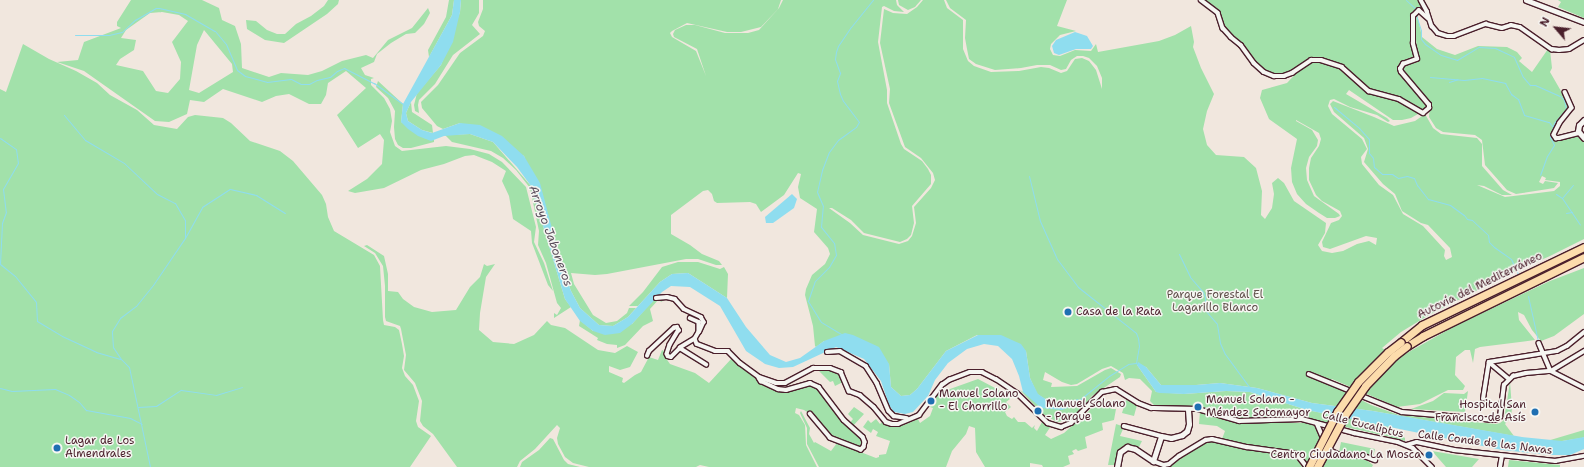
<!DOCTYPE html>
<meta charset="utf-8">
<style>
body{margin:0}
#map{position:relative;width:1584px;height:467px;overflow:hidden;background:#f1e7de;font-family:"Shantell Sans",sans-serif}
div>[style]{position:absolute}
.green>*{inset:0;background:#a2e1aa}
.water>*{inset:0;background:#8fddef}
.stream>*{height:1px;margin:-0.5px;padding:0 0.5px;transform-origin:0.5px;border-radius:0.5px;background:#8fddef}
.roads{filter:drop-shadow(1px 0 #4a1f2b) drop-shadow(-1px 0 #4a1f2b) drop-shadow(0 1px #4a1f2b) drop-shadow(0 -1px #4a1f2b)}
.street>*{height:3.5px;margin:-1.75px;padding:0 1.75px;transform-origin:1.75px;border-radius:1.75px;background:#f6f6f2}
.secondary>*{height:5px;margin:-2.5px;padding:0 2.5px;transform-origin:2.5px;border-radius:2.5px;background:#f6f6f2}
.highway>*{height:7px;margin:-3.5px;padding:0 3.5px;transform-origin:3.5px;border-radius:3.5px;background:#fcdcac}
.bridges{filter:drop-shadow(1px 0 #4a1f2b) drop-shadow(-1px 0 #4a1f2b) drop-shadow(0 1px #4a1f2b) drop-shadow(0 -1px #4a1f2b)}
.highway-bridge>*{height:7px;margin:-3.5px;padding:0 3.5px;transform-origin:3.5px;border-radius:3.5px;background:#fcdcac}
.dots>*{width:11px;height:11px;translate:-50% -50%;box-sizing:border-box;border:2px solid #f6f6f2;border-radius:50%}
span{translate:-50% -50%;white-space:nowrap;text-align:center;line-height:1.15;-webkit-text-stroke:3px #f6f6f2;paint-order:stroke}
.street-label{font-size:11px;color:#4a1f2b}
.park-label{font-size:11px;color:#60504b}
.poi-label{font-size:11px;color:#4a1f2b}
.left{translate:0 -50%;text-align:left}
.right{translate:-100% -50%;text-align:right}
.water-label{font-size:12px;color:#5b4e5c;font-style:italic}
.north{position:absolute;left:1536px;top:8px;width:40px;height:40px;-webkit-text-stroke:3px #f6f6f2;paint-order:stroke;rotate:298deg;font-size:11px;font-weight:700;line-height:16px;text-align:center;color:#4a1f2b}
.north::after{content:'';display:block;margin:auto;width:14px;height:18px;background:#4a1f2b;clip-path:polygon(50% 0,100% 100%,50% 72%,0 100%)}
</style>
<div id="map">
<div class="green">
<div style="clip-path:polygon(evenodd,131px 0,202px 0,219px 8px,222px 20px,235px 26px,241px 44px,242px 68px,269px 77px,281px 73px,308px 75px,322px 71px,342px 61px,366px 55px,373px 58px,388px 40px,412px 28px,428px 8px,430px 13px,424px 24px,415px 33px,406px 34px,391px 43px,377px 54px,374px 62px,361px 68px,365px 75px,374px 78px,371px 79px,371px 85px,384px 98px,390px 109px,392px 121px,390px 132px,395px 146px,402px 151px,446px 146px,470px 149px,489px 154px,502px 162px,526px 187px,536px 227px,534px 242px,544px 263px,553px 291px,548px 285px,532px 243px,531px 231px,513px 219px,509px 196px,502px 181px,506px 171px,492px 162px,474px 155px,465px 156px,444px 164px,421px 170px,384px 188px,355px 193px,348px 191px,367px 179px,382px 164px,384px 140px,380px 134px,358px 148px,337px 115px,366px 88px,346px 71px,328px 83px,326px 95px,321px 104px,309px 104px,289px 94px,276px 96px,262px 102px,223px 89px,204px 102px,190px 100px,187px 114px,169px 122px,155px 121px,84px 71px,57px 62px,78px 60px,84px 42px,121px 28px,117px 26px,117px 22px,131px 0,162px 12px,179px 15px,188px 21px,172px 42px,181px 62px,180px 79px,168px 93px,156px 91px,143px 71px,116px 65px,120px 59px,134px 50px,136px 40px,121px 38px,126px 30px,150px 13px,162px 12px,131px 0,204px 30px,232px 64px,233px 72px,199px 93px,189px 90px,197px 45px,204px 30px)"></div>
<div style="clip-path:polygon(328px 0,339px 0,338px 4px,327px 14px,284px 43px,265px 40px,247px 29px,246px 20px,256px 21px,267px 30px,277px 34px,285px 34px,296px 24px,311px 16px,324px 6px)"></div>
<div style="clip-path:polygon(449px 0,454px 0,452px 15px,429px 57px,428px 50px,446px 17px)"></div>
<div style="clip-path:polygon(461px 0,479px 0,479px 13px,472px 25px,480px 34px,453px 55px,435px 84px,419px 100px,418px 105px,419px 113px,415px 111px,414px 105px,417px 93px,441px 65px,460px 12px)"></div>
<div style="clip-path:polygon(483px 0,781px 0,778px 9px,761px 27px,741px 32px,727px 32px,687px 23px,672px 31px,670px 33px,672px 37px,696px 51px,706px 76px,697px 49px,674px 37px,673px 34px,675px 30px,686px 25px,695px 25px,725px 33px,748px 33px,759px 30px,779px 8px,783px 0,896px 0,897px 5px,904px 12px,894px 11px,884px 6px,882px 7px,878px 42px,887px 90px,887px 103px,901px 144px,904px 149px,922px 161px,928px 169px,931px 175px,931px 184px,912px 206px,914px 223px,911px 235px,907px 239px,900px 242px,864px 233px,851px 220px,832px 208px,829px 208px,850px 223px,863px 235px,899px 244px,908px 241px,912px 236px,916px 223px,914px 207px,931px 188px,935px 180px,933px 173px,921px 158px,905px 147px,889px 103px,890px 89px,880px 43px,884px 9px,893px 13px,907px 14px,917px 7px,923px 0,944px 0,947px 8px,963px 20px,963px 49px,968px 61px,974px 66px,991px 72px,1019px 71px,1041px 67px,1049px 68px,1061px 73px,1067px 71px,1075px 59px,1082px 58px,1089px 61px,1096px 70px,1102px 89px,1102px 78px,1097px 66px,1089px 58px,1083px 56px,1077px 56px,1071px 60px,1066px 69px,1061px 70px,1050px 65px,1037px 65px,1021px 68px,995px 70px,976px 64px,969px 59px,967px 49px,965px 38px,966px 20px,950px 8px,946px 0,1067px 0,1057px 26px,1076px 31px,1060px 35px,1051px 44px,1050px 49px,1053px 55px,1060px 56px,1075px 50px,1091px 51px,1096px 44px,1098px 52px,1159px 41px,1175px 35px,1191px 26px,1194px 42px,1193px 47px,1201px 68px,1214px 94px,1207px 111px,1203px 129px,1207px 145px,1216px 155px,1244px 157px,1256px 168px,1262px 191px,1261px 215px,1265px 219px,1272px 208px,1274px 194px,1272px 183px,1278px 178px,1284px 183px,1294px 201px,1326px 223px,1325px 233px,1318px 245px,1322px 251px,1332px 253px,1343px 251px,1357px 244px,1369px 241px,1376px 245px,1377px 238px,1366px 236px,1330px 249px,1323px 247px,1322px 242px,1331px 223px,1339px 220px,1342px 216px,1340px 211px,1322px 201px,1316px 195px,1309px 180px,1309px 168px,1311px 158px,1319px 146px,1321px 139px,1319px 133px,1296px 120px,1296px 121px,1312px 130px,1318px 140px,1317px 146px,1309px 157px,1306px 168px,1307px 180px,1314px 196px,1339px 214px,1340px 216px,1335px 218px,1327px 218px,1319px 213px,1306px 204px,1297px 194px,1292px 182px,1291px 168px,1297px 139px,1269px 119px,1260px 98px,1262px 90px,1287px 83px,1304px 65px,1313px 61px,1321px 61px,1339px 67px,1363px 88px,1374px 95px,1396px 100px,1418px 112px,1418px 114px,1411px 118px,1402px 120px,1393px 120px,1349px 90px,1346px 94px,1387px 118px,1390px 121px,1388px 122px,1377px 115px,1350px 107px,1334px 99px,1330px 100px,1328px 106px,1332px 114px,1362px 139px,1367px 149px,1361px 157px,1362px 164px,1379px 185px,1393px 195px,1403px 214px,1423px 226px,1445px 250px,1444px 256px,1446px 260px,1452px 257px,1450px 248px,1428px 225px,1421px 223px,1402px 211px,1395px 194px,1383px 184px,1364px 162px,1368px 149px,1364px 138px,1334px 112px,1330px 104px,1333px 101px,1374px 117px,1394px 126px,1415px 121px,1425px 114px,1433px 128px,1441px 134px,1477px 138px,1482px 144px,1482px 166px,1503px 190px,1512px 195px,1502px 195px,1484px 186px,1477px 185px,1505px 197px,1554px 191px,1560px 186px,1560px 182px,1545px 180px,1546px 178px,1542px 176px,1539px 182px,1543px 184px,1545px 181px,1558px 183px,1554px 188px,1548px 189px,1516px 194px,1507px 190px,1485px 165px,1482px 140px,1475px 135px,1443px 132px,1436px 128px,1429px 117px,1430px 104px,1416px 89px,1401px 69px,1406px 64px,1416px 63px,1418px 60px,1414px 19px,1415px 14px,1417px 14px,1422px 37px,1437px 49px,1455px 55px,1478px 46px,1507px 47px,1517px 52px,1522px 58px,1519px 61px,1532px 72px,1548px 49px,1550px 50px,1552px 68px,1550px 72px,1569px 105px,1569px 109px,1558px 122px,1552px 135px,1558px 139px,1576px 136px,1584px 141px,1584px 239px,1550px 256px,1507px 275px,1429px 315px,1401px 332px,1382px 348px,1398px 358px,1455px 326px,1550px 281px,1584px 268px,1584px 314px,1554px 336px,1541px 341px,1532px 330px,1524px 315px,1518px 312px,1519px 320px,1535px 340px,1480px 347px,1475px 349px,1473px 363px,1470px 350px,1465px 350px,1456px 357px,1455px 375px,1465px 386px,1463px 390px,1448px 390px,1420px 404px,1397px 407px,1332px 379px,1328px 383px,1371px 405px,1399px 415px,1496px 424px,1500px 423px,1504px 420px,1510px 382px,1512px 408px,1511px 417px,1505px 424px,1514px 436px,1373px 411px,1312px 403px,1257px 388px,1220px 383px,1196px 385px,1161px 385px,1146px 367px,1137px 365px,1156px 392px,1184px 394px,1226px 391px,1250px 392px,1307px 410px,1389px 426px,1405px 438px,1405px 441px,1391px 438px,1391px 437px,1300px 417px,1247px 419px,1238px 418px,1199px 406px,1155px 406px,1150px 401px,1152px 391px,1140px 379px,1129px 378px,1125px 380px,1123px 373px,1111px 366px,1102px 369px,1077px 384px,1071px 385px,1062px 382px,1045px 372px,1043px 380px,1052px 383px,1051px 387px,1077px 386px,1105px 370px,1111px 368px,1121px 374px,1120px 377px,1092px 396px,1080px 411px,1068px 420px,1057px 422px,1043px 414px,1020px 390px,1051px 409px,1078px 399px,1066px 403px,1050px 402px,1037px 394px,1030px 378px,1026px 351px,977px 335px,946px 351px,917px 389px,910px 395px,901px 396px,891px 387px,889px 364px,824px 341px,816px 347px,815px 346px,813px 326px,805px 295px,806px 289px,812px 275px,825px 264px,830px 254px,828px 248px,814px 232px,817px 209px,800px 198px,798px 187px,801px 174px,798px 173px,784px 195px,761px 212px,756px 204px,750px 202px,717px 203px,714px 201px,712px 194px,708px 190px,703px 191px,671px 215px,671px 234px,690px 245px,702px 254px,719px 261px,722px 265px,716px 265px,698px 259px,686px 259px,607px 274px,595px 275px,571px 273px,574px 284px,593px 315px,606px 323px,617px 321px,627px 313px,629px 308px,636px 308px,628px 317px,613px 326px,599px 325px,580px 308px,571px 291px,524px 156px,460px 123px,443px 129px,437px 126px,422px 108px,421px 102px,438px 85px,460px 53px,483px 36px,485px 31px,479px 26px,478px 22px,483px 9px)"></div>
<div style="clip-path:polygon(898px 0,921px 0,915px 7px,908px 10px,899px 5px)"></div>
<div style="clip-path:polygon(1202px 0,1418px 0,1426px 13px,1417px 9px,1412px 14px,1412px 42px,1414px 57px,1413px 59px,1400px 65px,1398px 70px,1407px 83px,1426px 102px,1428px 107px,1426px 109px,1421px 110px,1407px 102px,1372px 91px,1343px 67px,1325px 59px,1310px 60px,1284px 75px,1274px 74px,1264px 70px,1226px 30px,1218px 12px)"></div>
<div style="clip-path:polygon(1558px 0,1584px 0,1584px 18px,1558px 7px,1561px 2px)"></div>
<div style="clip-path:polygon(23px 44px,49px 59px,76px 71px,97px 83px,110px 95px,137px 110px,154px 125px,177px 129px,188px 117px,195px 115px,223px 118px,231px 123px,250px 141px,280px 151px,293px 161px,322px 195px,326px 204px,328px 217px,334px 231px,374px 255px,380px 266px,383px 320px,384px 325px,395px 327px,399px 330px,402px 344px,404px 356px,402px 368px,405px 376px,413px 385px,419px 401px,416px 421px,418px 427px,431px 436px,410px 467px,0 467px,0 89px,6px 92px)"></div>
<div style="clip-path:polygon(378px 81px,403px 104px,401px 122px,434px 139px,434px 142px,411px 148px,403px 148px,398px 145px,395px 139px,394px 127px,395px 111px,388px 98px,376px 87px)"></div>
<div style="clip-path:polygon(411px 102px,412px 112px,432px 125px,433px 133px,422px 130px,408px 121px,406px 113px)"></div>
<div style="clip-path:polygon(470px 134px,493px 142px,531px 186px,565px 299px,571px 307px,554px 318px,554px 313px,557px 315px,561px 308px,557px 303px,546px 263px,538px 245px,539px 231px,530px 188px,516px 170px,503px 158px,491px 151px,452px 142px,445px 135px)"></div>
<div style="clip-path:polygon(367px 245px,384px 256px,388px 274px,388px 291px,398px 292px,403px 299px,414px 307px,432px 312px,456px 310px,470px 287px,480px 277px,484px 264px,487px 266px,495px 264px,486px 277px,480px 313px,479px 330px,493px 342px,514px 344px,534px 335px,547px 321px,551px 325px,565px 328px,598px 350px,615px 353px,627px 346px,638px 352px,630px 367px,620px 370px,609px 366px,609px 372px,623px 378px,622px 382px,624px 383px,635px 375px,641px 372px,649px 357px,658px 360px,662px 350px,666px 352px,665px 357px,670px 364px,695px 373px,709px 383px,732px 358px,740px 367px,757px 378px,760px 383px,781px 391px,811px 384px,816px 387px,846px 424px,857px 431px,863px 440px,863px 446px,852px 446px,843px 442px,844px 440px,840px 438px,839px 440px,831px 436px,810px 414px,804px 410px,796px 408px,795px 413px,799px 415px,805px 425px,806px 445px,817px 467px,709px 467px,700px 465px,696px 467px,589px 467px,573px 463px,565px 457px,558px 444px,557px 438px,560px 428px,557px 425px,535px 449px,520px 461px,517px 467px,457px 467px,433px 434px,423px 426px,420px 421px,422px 401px,415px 383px,404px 370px,406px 355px,401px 329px,400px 326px,386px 321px,385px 317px,385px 286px,383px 266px,375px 253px,364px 246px)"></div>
<div style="clip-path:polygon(678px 262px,698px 262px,720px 269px,724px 267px,728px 274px,727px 298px,688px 273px,672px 274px,660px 282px,638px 306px,629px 306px,643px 292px,662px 267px)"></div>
<div style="clip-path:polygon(655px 298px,666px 299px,661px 302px,659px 299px,650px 309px,653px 321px,643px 326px,625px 345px,617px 348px,617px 345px,607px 344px,597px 340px,598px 338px,579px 326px,580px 320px,593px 331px,632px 324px)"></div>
<div style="clip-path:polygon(821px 369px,832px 371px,840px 375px,843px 382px,835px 386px,833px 381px,830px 382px,819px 371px)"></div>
<div style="clip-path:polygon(978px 379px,997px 389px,1001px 392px,999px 395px,1003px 398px,1006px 396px,1010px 399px,1006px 402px,1011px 407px,1005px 412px,1007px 416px,1012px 419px,1014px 417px,1018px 422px,1025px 422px,1032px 428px,1035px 425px,1034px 428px,1037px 431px,1042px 422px,1051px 426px,1045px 435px,1051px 439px,1064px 433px,1089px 411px,1098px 399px,1110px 403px,1112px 409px,1116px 409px,1114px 420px,1102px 423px,1103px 430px,1085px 437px,1087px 448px,1078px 451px,1076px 449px,1072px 451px,1074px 454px,1068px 456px,1070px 464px,1063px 467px,1043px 467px,1042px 465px,1030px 463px,1030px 467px,985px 467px,976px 452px,975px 428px,969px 426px,966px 434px,952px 451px,946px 467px,819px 467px,807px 444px,807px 428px,800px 413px,801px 411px,810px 428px,809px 434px,814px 443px,815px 442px,831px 451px,837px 443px,876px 458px,879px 457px,879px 455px,886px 454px,890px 441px,876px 436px,878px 432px,873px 429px,871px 433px,863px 427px,868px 420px,871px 423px,876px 419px,880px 424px,883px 421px,895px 426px,904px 425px,918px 419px,920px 423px,930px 416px,933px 408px,930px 407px,934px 399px,939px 393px,941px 396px,950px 389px)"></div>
<div style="clip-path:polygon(1468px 391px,1465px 412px,1411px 409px,1433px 401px,1444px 393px,1464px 394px)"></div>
<div style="clip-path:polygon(1126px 400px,1137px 405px,1134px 416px,1122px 413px)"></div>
<div style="clip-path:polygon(854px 407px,864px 414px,853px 426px,849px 424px,853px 419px,848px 414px)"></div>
<div style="clip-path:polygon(1200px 411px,1234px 423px,1308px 423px,1316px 427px,1324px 446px,1330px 452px,1345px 459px,1365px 459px,1373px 465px,1372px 467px,1310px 467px,1300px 455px,1292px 451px,1243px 444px,1222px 439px,1225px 431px,1217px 426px,1199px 424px)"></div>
<div style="clip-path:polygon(1116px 424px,1122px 426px,1123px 429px,1120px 436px,1142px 441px,1138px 449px,1128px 445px,1121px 448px,1115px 465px,1108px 465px)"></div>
<div style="clip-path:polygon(1584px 430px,1584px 437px,1582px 438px,1562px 441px,1547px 441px)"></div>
<div style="clip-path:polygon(550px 438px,553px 439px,564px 460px,568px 464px,580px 467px,520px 467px,522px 462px,539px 450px)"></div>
<div style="clip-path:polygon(1212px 440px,1284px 452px,1296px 456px,1302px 467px,1171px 467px,1170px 466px,1205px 442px)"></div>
<div style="clip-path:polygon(1341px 442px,1375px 449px,1373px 457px,1339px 452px)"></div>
<div style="clip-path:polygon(1432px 451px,1479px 459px,1472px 467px,1446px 467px)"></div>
<div style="clip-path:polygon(1509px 460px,1560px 465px,1560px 467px,1508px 467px)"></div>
</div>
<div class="water">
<div style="clip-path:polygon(454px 0,461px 0,460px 12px,453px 42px,441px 65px,411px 102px,406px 113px,408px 121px,422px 130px,432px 133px,460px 123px,480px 125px,502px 136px,524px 156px,540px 183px,562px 266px,571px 291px,580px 308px,599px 325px,613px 326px,628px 317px,660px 282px,672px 274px,688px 273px,727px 298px,746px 327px,770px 355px,786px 362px,800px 358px,824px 341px,845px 333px,853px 335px,879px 347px,889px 364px,891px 387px,901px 396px,910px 395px,917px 389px,946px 351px,978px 335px,1001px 335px,1021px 344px,1026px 351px,1030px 378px,1038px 394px,1050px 402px,1066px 403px,1078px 399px,1080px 403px,1062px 410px,1041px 408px,1023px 392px,1019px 376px,1012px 359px,998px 346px,984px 344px,967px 349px,948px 363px,935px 380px,928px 396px,913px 412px,905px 414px,894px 412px,889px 405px,881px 381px,864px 359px,836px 347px,793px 367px,779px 368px,765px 364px,746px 351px,720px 306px,690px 287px,671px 286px,662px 292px,632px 324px,620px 333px,605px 335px,593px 331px,580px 321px,565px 299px,531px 186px,517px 167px,493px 142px,470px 134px,444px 136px,431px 141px,418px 136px,408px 129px,401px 122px,403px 104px,452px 15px)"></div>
<div style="clip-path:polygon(1075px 32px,1087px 36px,1093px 46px,1091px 49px,1076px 49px,1059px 55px,1054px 53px,1052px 46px,1056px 40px)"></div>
<div style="clip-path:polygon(792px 194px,797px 199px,794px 208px,773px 223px,766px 223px,765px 217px)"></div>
<div style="clip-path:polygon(1138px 362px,1146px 367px,1161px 385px,1196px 385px,1220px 383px,1257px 388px,1312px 403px,1373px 411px,1522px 437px,1562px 441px,1584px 437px,1584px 449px,1570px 455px,1550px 455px,1502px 450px,1307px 410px,1250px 392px,1226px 391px,1184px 394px,1160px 393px,1156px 392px,1137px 365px)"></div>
</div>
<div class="stream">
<div style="left:1406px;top:0;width:12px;rotate:42deg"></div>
<div style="left:1416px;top:15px;width:16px;rotate:72deg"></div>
<div style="left:1421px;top:30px;width:9px;rotate:90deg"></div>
<div style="left:1421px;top:39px;width:6px;rotate:51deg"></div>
<div style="left:1425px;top:44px;width:19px;rotate:35deg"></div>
<div style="left:1441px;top:55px;width:17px;rotate:17deg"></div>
<div style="left:1457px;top:60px;width:26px;rotate:-31deg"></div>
<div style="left:1479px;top:47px;width:16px;rotate:4deg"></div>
<div style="left:1495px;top:48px;width:21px;rotate:25deg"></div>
<div style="left:1514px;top:57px;width:22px;rotate:66deg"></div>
<div style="left:1523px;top:77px;width:11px;rotate:49deg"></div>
<div style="left:1530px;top:85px;width:5px"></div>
<div style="left:1535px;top:85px;width:27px;rotate:24deg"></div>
<div style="left:1560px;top:96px;width:6px;rotate:45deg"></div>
<div style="left:1564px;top:100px;width:9px;rotate:77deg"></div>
<div style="left:1566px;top:109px;width:18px;rotate:131deg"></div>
<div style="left:1554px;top:123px;width:15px;rotate:106deg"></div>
<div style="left:1550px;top:137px;width:9px;rotate:63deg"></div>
<div style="left:1554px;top:145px;width:13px;rotate:122deg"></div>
<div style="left:1547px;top:156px;width:20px;rotate:110deg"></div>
<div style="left:75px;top:35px;width:34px"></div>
<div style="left:109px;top:35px;width:13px;rotate:-13deg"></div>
<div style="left:122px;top:32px;width:18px;rotate:-43deg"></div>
<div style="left:135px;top:20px;width:24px;rotate:-30deg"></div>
<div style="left:156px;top:8px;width:3px"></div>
<div style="left:159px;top:8px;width:27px;rotate:13deg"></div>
<div style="left:185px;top:14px;width:34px;rotate:30deg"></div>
<div style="left:215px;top:31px;width:17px;rotate:50deg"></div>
<div style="left:226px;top:44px;width:28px;rotate:67deg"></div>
<div style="left:237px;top:70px;width:10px;rotate:37deg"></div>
<div style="left:245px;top:76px;width:23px;rotate:15deg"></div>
<div style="left:267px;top:82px;width:24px;rotate:-7deg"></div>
<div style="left:291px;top:79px;width:11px;rotate:27deg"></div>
<div style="left:301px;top:84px;width:8px"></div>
<div style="left:309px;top:84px;width:9px;rotate:-27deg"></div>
<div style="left:317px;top:80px;width:13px;rotate:-13deg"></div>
<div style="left:330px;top:77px;width:9px;rotate:-41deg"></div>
<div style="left:337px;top:71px;width:8px;rotate:-23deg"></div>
<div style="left:344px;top:68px;width:34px;rotate:27deg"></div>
<div style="left:374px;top:83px;width:37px;rotate:36deg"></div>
<div style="left:1430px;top:77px;width:34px;rotate:5deg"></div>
<div style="left:1464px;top:80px;width:18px;rotate:-6deg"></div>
<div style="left:1482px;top:78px;width:24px;rotate:12deg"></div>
<div style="left:1505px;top:83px;width:13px;rotate:61deg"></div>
<div style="left:1511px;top:94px;width:9px;rotate:36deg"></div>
<div style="left:1518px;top:99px;width:17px;rotate:69deg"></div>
<div style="left:1524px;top:115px;width:26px;rotate:16deg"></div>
<div style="left:1549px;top:122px;width:5px;rotate:53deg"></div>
<div style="left:1449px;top:82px;width:9px;rotate:-18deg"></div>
<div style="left:1334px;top:107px;width:33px;rotate:40deg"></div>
<div style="left:1359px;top:128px;width:15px;rotate:48deg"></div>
<div style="left:1369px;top:139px;width:14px;rotate:90deg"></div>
<div style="left:1369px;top:153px;width:6px;rotate:51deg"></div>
<div style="left:1373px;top:158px;width:9px;rotate:84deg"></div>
<div style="left:1374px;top:167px;width:11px;rotate:41deg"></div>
<div style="left:1382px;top:174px;width:10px"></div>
<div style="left:1392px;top:174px;width:7px;rotate:34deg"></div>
<div style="left:1398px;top:178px;width:9px;rotate:-13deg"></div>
<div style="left:1407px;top:176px;width:7px;rotate:16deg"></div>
<div style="left:1414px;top:178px;width:8px;rotate:67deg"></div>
<div style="left:1417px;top:185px;width:18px;rotate:52deg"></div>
<div style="left:1428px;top:199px;width:23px;rotate:15deg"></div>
<div style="left:1450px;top:205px;width:17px;rotate:36deg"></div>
<div style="left:1464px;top:215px;width:5px;rotate:53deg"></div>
<div style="left:1467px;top:219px;width:5px;rotate:11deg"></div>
<div style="left:1472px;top:220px;width:22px;rotate:43deg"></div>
<div style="left:1488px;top:235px;width:7px;rotate:82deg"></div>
<div style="left:1489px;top:242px;width:7px;rotate:45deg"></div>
<div style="left:1494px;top:247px;width:21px;rotate:35deg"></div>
<div style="left:1511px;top:259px;width:17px;rotate:65deg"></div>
<div style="left:64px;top:115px;width:33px;rotate:50deg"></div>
<div style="left:85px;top:140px;width:45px;rotate:30.5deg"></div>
<div style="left:124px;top:163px;width:45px;rotate:43.2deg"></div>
<div style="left:157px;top:194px;width:20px;rotate:27deg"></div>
<div style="left:175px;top:203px;width:20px;rotate:60deg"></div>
<div style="left:185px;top:220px;width:17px;rotate:90deg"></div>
<div style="left:0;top:138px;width:19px;rotate:35deg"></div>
<div style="left:16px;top:149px;width:14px;rotate:82deg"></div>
<div style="left:18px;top:163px;width:30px;rotate:120deg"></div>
<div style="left:3px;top:189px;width:23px;rotate:83deg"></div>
<div style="left:6px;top:212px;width:12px;rotate:110deg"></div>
<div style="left:2px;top:223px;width:41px;rotate:92.8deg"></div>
<div style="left:0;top:264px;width:19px;rotate:39deg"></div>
<div style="left:15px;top:276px;width:33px;rotate:51deg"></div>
<div style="left:36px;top:302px;width:19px;rotate:87deg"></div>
<div style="left:37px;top:321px;width:29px;rotate:31deg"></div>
<div style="left:62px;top:336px;width:38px;rotate:25deg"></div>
<div style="left:96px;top:352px;width:26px;rotate:16deg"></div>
<div style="left:121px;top:359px;width:11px;rotate:45deg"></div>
<div style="left:129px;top:367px;width:102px;rotate:78.1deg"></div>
<div style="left:1029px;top:176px;width:46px;rotate:76.3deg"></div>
<div style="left:1040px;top:221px;width:42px;rotate:65.9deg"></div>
<div style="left:1057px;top:259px;width:35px;rotate:53deg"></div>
<div style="left:1078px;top:287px;width:74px;rotate:38.4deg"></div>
<div style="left:1136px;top:333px;width:5px;rotate:68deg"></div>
<div style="left:1138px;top:338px;width:8px;rotate:83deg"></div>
<div style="left:1139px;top:346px;width:17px;rotate:100deg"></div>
<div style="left:1556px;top:194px;width:7px;rotate:34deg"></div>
<div style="left:1562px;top:198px;width:32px;rotate:56deg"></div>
<div style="left:1562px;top:198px;width:17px;rotate:-50deg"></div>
<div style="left:1566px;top:213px;width:6px;rotate:-9deg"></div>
<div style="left:1179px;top:254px;width:25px;rotate:64deg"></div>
<div style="left:1190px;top:277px;width:20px;rotate:49deg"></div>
<div style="left:1203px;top:292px;width:5px;rotate:68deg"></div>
<div style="left:1205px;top:297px;width:13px;rotate:90deg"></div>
<div style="left:1205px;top:310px;width:18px;rotate:49deg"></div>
<div style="left:1217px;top:324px;width:19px;rotate:81deg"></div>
<div style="left:1220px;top:343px;width:12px;rotate:66deg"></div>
<div style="left:1225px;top:354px;width:42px;rotate:53.7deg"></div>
<div style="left:1528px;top:296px;width:46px;rotate:77.5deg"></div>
<div style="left:841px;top:334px;width:23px;rotate:-149deg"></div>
<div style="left:821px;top:322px;width:25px;rotate:-122deg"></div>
<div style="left:808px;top:301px;width:21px;rotate:-71deg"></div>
<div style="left:815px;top:281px;width:20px;rotate:-45deg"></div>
<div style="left:829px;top:267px;width:14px;rotate:-60deg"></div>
<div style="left:836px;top:255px;width:12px;rotate:-99deg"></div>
<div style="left:834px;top:243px;width:21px;rotate:-129deg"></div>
<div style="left:821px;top:227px;width:21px;rotate:-85deg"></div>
<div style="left:823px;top:206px;width:15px;rotate:-113deg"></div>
<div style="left:817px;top:192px;width:23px;rotate:-77deg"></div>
<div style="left:822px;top:170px;width:19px;rotate:-69deg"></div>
<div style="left:829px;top:152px;width:15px;rotate:-53deg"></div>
<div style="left:838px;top:140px;width:22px;rotate:-36deg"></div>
<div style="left:856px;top:127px;width:6px;rotate:-59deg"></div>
<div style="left:859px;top:122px;width:26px;rotate:-127deg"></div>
<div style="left:843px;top:101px;width:8px;rotate:-113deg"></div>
<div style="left:840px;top:94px;width:13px;rotate:-103deg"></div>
<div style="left:837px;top:81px;width:9px;rotate:-69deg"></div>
<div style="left:840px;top:73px;width:15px;rotate:-110deg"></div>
<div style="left:835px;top:59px;width:7px;rotate:-82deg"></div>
<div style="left:836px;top:52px;width:6px;rotate:-72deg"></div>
<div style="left:838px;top:46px;width:23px;rotate:-56deg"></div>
<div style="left:851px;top:27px;width:35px;rotate:-51deg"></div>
<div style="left:121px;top:359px;width:14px;rotate:-124deg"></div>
<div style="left:113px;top:347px;width:16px;rotate:-94deg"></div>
<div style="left:112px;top:331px;width:15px;rotate:-58deg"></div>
<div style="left:120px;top:318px;width:20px;rotate:-37deg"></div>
<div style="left:136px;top:306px;width:27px;rotate:-51deg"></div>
<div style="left:153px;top:285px;width:57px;rotate:-55.8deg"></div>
<div style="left:185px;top:238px;width:35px;rotate:-61deg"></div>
<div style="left:202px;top:207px;width:33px;rotate:-33deg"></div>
<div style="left:230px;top:189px;width:27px;rotate:13deg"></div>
<div style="left:256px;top:195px;width:34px;rotate:32deg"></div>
<div style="left:0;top:388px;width:12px;rotate:14deg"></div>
<div style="left:12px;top:391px;width:43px;rotate:-2.7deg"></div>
<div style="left:55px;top:389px;width:15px;rotate:23deg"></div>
<div style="left:69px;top:395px;width:12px;rotate:35deg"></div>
<div style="left:79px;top:402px;width:11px;rotate:49deg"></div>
<div style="left:86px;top:410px;width:45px;rotate:10.3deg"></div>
<div style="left:130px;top:418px;width:13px;rotate:27deg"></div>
<div style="left:1078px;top:401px;width:40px;rotate:-39deg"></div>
<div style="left:1109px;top:376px;width:22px;rotate:-32deg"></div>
<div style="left:1128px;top:364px;width:8px;rotate:-7deg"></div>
<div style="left:1136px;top:363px;width:3px;rotate:45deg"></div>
<div style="left:138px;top:407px;width:18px;rotate:-3deg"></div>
<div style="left:156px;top:406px;width:30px;rotate:-33deg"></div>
<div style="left:181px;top:390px;width:35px;rotate:8deg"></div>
<div style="left:216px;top:395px;width:27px;rotate:-17deg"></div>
</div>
<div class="roads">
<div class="street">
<div style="left:1201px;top:0;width:21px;rotate:37deg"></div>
<div style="left:1218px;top:13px;width:16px;rotate:72deg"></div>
<div style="left:1223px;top:28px;width:12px;rotate:48deg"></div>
<div style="left:1231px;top:37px;width:13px;rotate:39deg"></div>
<div style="left:1241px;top:45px;width:22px;rotate:54deg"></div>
<div style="left:1254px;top:63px;width:13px;rotate:42deg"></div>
<div style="left:1264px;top:72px;width:11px;rotate:22deg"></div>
<div style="left:1274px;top:76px;width:10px"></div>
<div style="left:1284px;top:76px;width:9px;rotate:-21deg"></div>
<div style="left:1292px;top:73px;width:23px;rotate:-34deg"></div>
<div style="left:1311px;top:60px;width:10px"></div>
<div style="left:1321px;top:60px;width:22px;rotate:18deg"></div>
<div style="left:1342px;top:67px;width:36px;rotate:42deg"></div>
<div style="left:1369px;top:91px;width:31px;rotate:15deg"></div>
<div style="left:1399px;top:99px;width:28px;rotate:30deg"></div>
<div style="left:1423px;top:113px;width:8px;rotate:-40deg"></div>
<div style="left:1429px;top:108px;width:3px;rotate:-90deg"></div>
<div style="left:1429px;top:105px;width:43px;rotate:-130.3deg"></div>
<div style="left:1401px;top:72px;width:3px;rotate:-108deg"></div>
<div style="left:1400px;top:69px;width:6px;rotate:-59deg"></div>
<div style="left:1403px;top:64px;width:15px;rotate:-20deg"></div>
<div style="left:1417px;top:59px;width:16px;rotate:-105deg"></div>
<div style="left:1413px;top:44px;width:28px;rotate:-90deg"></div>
<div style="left:1413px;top:16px;width:8px;rotate:-45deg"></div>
<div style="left:1419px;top:10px;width:12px;rotate:42deg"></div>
<div style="left:1421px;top:0;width:13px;rotate:61deg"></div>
<div style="left:1427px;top:11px;width:16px;rotate:72deg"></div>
<div style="left:1432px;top:26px;width:9px;rotate:49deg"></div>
<div style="left:1438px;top:33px;width:10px;rotate:17deg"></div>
<div style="left:1448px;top:36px;width:6px"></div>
<div style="left:1454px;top:36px;width:34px;rotate:-21deg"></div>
<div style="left:1486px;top:24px;width:16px;rotate:14deg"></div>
<div style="left:1502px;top:28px;width:9px;rotate:-18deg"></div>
<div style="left:1511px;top:25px;width:9px;rotate:13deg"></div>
<div style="left:1520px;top:27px;width:39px;rotate:35deg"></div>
<div style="left:1552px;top:49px;width:7px;rotate:8deg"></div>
<div style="left:1559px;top:50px;width:10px;rotate:-6deg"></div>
<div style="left:1569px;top:49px;width:17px;rotate:-31deg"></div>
<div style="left:1565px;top:92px;width:17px;rotate:66deg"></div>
<div style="left:1572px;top:108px;width:19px;rotate:129deg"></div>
<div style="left:1560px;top:123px;width:13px;rotate:117deg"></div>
<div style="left:1554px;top:135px;width:4px;rotate:56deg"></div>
<div style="left:1556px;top:138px;width:3px"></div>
<div style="left:1559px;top:138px;width:21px;rotate:-14deg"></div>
<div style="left:656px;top:298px;width:11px;rotate:-5deg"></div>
<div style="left:667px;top:297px;width:8px;rotate:14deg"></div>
<div style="left:675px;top:299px;width:13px;rotate:48deg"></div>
<div style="left:684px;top:309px;width:19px;rotate:25deg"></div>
<div style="left:701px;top:317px;width:6px;rotate:59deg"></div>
<div style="left:704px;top:322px;width:10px;rotate:114deg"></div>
<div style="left:690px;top:318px;width:10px;rotate:24deg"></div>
<div style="left:699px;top:322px;width:10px;rotate:90deg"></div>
<div style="left:699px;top:332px;width:8px;rotate:120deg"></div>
<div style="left:695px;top:339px;width:17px;rotate:149deg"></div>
<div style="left:680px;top:348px;width:31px;rotate:32deg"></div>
<div style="left:695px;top:339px;width:5px;rotate:68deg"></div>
<div style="left:697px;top:344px;width:19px;rotate:21deg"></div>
<div style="left:715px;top:351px;width:13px"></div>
<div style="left:728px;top:351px;width:17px;rotate:45deg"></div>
<div style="left:740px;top:363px;width:24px;rotate:36deg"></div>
<div style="left:759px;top:377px;width:18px;rotate:19deg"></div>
<div style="left:776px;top:383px;width:9px"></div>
<div style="left:785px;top:383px;width:32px;rotate:-28deg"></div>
<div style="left:813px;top:368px;width:17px"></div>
<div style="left:830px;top:368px;width:12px;rotate:20deg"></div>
<div style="left:841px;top:372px;width:21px;rotate:67deg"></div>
<div style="left:849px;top:391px;width:12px;rotate:20deg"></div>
<div style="left:860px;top:395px;width:18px;rotate:41deg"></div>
<div style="left:874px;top:407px;width:19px;rotate:51deg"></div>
<div style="left:886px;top:422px;width:6px;rotate:18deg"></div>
<div style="left:892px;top:424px;width:6px"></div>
<div style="left:898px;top:424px;width:23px;rotate:-23deg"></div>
<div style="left:919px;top:415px;width:38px;rotate:-53deg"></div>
<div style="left:942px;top:385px;width:9px;rotate:-36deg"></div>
<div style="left:949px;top:380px;width:22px;rotate:-21deg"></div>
<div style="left:970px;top:372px;width:12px"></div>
<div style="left:982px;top:372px;width:16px;rotate:27deg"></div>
<div style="left:996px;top:379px;width:25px;rotate:34deg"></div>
<div style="left:1017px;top:393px;width:43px;rotate:44.1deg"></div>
<div style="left:1048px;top:423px;width:14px;rotate:17deg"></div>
<div style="left:1061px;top:427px;width:11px;rotate:-22deg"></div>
<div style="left:1071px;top:423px;width:44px;rotate:-45deg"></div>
<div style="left:1102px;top:392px;width:14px;rotate:-12deg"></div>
<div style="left:1116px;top:389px;width:26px;rotate:32deg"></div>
<div style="left:1138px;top:403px;width:14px;rotate:21deg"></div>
<div style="left:1151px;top:408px;width:47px;rotate:1.2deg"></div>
<div style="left:1198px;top:409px;width:43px;rotate:16.3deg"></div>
<div style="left:1239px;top:421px;width:63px;rotate:-1.8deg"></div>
<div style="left:1302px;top:419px;width:54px;rotate:15.1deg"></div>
<div style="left:1354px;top:433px;width:45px;rotate:11.6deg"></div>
<div style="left:1398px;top:442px;width:16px;rotate:22deg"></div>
<div style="left:1413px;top:448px;width:27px;rotate:45deg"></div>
<div style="left:1539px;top:343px;width:30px;rotate:67deg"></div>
<div style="left:1551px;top:371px;width:39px;rotate:-31deg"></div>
<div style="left:827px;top:352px;width:13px;rotate:-4deg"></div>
<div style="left:840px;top:351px;width:30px;rotate:30deg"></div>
<div style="left:866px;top:366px;width:20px;rotate:57deg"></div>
<div style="left:877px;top:383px;width:30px;rotate:67deg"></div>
<div style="left:889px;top:411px;width:7px;rotate:45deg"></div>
<div style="left:894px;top:416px;width:13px;rotate:9deg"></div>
<div style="left:647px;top:356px;width:5px;rotate:-68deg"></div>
<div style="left:649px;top:351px;width:34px;rotate:-43deg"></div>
<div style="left:674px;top:328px;width:3px;rotate:-18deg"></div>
<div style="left:677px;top:327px;width:4px;rotate:56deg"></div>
<div style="left:679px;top:330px;width:17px;rotate:121deg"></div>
<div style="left:670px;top:345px;width:9px;rotate:108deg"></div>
<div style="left:667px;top:354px;width:2px;rotate:63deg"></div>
<div style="left:668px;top:356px;width:3px;rotate:18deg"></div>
<div style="left:671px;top:357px;width:13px;rotate:-45deg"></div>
<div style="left:1489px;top:362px;width:69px;rotate:-9.2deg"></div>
<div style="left:1557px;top:351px;width:11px;rotate:-27deg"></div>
<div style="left:1567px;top:346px;width:22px;rotate:-39deg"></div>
<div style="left:1489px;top:362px;width:26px;rotate:40deg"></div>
<div style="left:1309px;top:374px;width:45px;rotate:22deg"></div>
<div style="left:759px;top:378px;width:4px;rotate:56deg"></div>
<div style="left:761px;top:381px;width:19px;rotate:25deg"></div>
<div style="left:778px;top:389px;width:8px;rotate:7deg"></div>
<div style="left:786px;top:390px;width:25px;rotate:-16deg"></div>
<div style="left:810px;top:383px;width:10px;rotate:24deg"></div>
<div style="left:819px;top:387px;width:41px;rotate:52.9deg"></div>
<div style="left:844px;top:420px;width:25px;rotate:42deg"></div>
<div style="left:863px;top:437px;width:5px;rotate:68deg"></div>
<div style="left:865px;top:442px;width:5px;rotate:101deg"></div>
<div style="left:864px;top:447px;width:4px;rotate:135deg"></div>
<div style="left:861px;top:450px;width:33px;rotate:-159deg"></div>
<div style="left:830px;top:438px;width:31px;rotate:-130deg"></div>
<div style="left:1359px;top:395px;width:46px;rotate:21.6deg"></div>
<div style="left:1402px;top:412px;width:93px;rotate:4.9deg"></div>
<div style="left:1495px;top:420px;width:6px;rotate:-31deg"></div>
<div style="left:1500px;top:417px;width:32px;rotate:-83deg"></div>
<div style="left:1504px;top:385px;width:13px;rotate:-45deg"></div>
<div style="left:1513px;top:376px;width:13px;rotate:-13deg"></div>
<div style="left:1526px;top:373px;width:25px;rotate:-5deg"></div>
<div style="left:1551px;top:371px;width:37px;rotate:27deg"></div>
<div style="left:1483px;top:399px;width:37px;rotate:-81deg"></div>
<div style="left:1317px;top:423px;width:28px;rotate:67deg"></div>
<div style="left:1328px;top:449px;width:11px;rotate:27deg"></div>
<div style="left:1338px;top:454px;width:26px;rotate:4deg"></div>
<div style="left:1364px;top:456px;width:12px;rotate:20deg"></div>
<div style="left:1124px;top:426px;width:38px;rotate:15deg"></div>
<div style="left:1407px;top:445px;width:10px;rotate:-17deg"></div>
<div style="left:1417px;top:442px;width:38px;rotate:12deg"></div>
<div style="left:1454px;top:450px;width:102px;rotate:6.2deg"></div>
<div style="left:1555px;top:461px;width:29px;rotate:-10deg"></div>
<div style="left:1153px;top:461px;width:12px;rotate:20deg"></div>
<div style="left:1164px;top:465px;width:5px;rotate:-11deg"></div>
<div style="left:1169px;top:464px;width:13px;rotate:-39deg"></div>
<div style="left:1179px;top:456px;width:31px;rotate:-31deg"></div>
<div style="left:1206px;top:440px;width:6px;rotate:-9deg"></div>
<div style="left:1212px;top:439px;width:36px;rotate:13deg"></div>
<div style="left:1247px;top:447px;width:50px;rotate:8deg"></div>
<div style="left:1297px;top:454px;width:16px;rotate:52deg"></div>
<div style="left:1500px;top:467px;width:11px;rotate:-80deg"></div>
</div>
<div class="secondary">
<div style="left:1526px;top:0;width:62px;rotate:20.8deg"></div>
<div style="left:1584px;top:120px;width:7px;rotate:135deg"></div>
<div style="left:1579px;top:125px;width:6px;rotate:99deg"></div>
<div style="left:1578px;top:131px;width:9px;rotate:49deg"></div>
<div style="left:1117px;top:467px;width:15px;rotate:-79deg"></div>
<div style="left:1120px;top:452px;width:9px;rotate:-36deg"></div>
<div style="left:1127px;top:447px;width:8px;rotate:14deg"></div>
<div style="left:1135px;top:449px;width:22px;rotate:34deg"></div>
<div style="left:1153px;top:461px;width:26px;rotate:-72deg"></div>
<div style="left:1161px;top:436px;width:10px;rotate:11deg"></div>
<div style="left:1171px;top:438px;width:11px;rotate:-15deg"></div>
<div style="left:1182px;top:435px;width:6px;rotate:-39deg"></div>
<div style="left:1187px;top:431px;width:7px;rotate:-74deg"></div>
<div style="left:1189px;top:424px;width:15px;rotate:-94deg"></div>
</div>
<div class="highway">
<div style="left:1401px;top:342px;width:27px;rotate:-39deg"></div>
<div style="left:1422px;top:325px;width:180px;rotate:-25.7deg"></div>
<div style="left:1407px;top:346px;width:19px;rotate:-32deg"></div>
<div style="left:1423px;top:336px;width:179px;rotate:-26.1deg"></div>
</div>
</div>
<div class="bridges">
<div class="highway-bridge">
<div style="left:1309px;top:467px;width:62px;rotate:-63deg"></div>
<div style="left:1337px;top:412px;width:37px;rotate:-55deg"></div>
<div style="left:1358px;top:382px;width:42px;rotate:-45deg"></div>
<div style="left:1388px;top:352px;width:16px;rotate:-38deg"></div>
<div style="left:1317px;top:467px;width:59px;rotate:-61.7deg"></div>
<div style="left:1345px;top:415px;width:35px;rotate:-55deg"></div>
<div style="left:1365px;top:386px;width:42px;rotate:-46deg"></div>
<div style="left:1394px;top:356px;width:16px;rotate:-38deg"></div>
</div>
</div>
<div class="dots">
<div style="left:1068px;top:312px;background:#1f6fb2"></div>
<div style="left:931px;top:401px;background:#1f6fb2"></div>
<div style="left:1198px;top:407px;background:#1f6fb2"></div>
<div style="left:1038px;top:411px;background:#1f6fb2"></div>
<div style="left:1535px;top:412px;background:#1f6fb2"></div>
<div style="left:57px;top:448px;background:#1f6fb2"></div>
<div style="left:1429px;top:455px;background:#1f6fb2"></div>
</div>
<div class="street-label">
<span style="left:1480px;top:286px;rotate:-26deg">Autovía del Mediterráneo</span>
<span style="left:1363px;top:425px;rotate:14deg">Calle Eucaliptus</span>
<span style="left:1485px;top:443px;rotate:7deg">Calle Conde de las Navas</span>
</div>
<div class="park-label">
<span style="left:1215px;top:302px">Parque Forestal El<br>Lagarillo Blanco</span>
</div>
<div class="poi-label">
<span class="left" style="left:1076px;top:312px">Casa de la Rata</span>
<span class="left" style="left:939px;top:401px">Manuel Solano<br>- El Chorrillo</span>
<span class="left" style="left:1206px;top:407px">Manuel Solano -<br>Méndez Sotomayor</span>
<span class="left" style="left:1046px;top:411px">Manuel Solano<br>- Parque</span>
<span class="right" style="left:1526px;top:412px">Hospital San<br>Francisco de Asís</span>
<span class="left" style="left:65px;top:448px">Lagar de Los<br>Almendrales</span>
<span class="right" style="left:1421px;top:455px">Centro Ciudadano La Mosca</span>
</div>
<div class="water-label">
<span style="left:550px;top:236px;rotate:70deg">Arroyo Jaboneros</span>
</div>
<div class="north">N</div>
</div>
